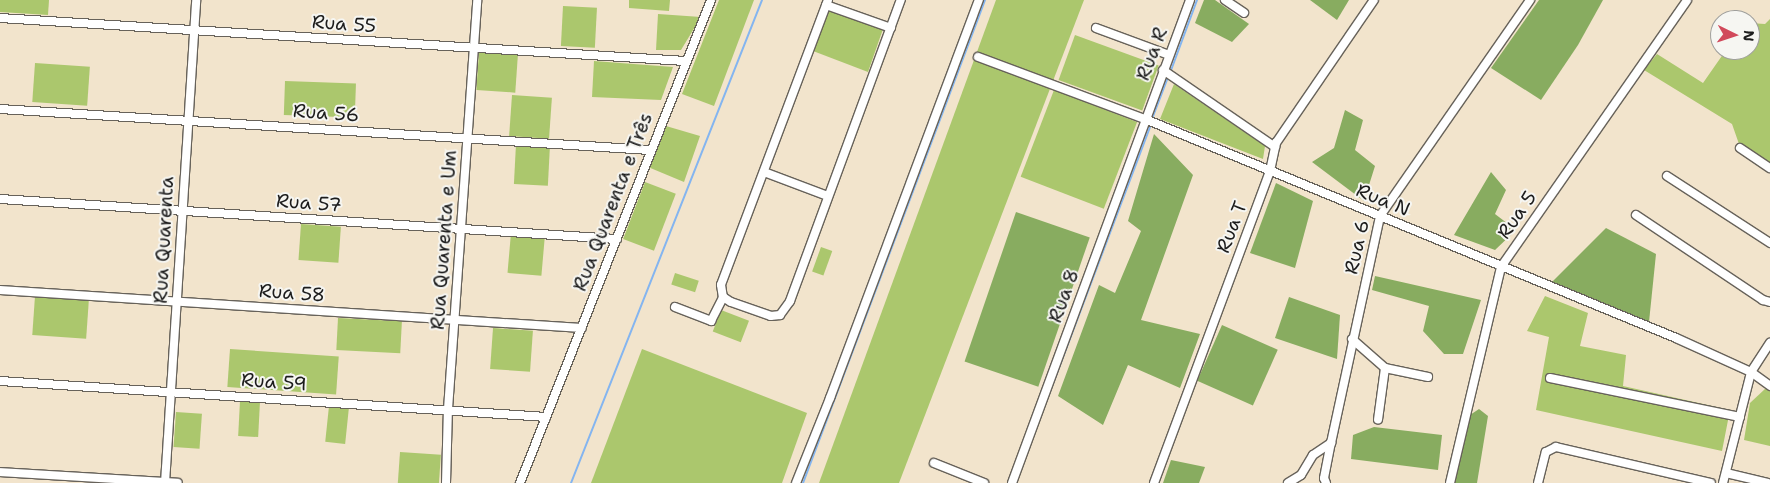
<!DOCTYPE html>
<meta charset="utf-8">
<style>
body{margin:0}
#map{position:relative;width:1770px;height:483px;overflow:hidden;background:#f2e4cc;font-family:"Shantell Sans",sans-serif}
div>[style]{position:absolute}
.green>*{inset:0;background:#abc76d;transform-origin:0 0}
.forest>*{inset:0;background:#88ac60;transform-origin:0 0}
.stream>*{height:2px;margin:-1px;padding:0 1px;transform-origin:1px;border-radius:1px;background:#84b5f0}
.roads{filter:drop-shadow(1px 0 #67625a) drop-shadow(-1px 0 #67625a) drop-shadow(0 1px #67625a) drop-shadow(0 -1px #67625a)}
.minor>*{height:8px;margin:-4px;padding:0 4px;transform-origin:4px;border-radius:4px;background:#fff}
span{translate:-50% -50%;white-space:nowrap;text-align:center;line-height:1.15;-webkit-text-stroke:4px #f6f6f2;paint-order:stroke}
.street-label{font-size:19px;color:#1c1c1c}
.north{position:absolute;left:1710px;top:10px;width:50px;height:50px;box-sizing:border-box;background:#f6f6f2;border:1px solid #9f9f9c;border-radius:50%;rotate:94deg;font-size:14px;font-weight:700;line-height:20px;text-align:center;color:#1c1c1c}
.north::after{content:'';display:block;margin:auto;width:18px;height:22px;background:#d1495b;clip-path:polygon(50% 0,100% 100%,50% 72%,0 100%)}
</style>
<div id="map">
<div class="green">
<div style="clip-path:polygon(0 0,49px 0,48px 15px,0 12px)"></div>
<div style="clip-path:polygon(629px 0,670px 0,669px 11px,629px 8px)"></div>
<div style="clip-path:polygon(719px 0,754px 0,714px 106px,682px 94px)"></div>
<div style="clip-path:polygon(996px 0,1084px 0,899px 483px,819px 483px)"></div>
<div style="left:563px;top:6px;width:34px;height:40px;rotate:3deg"></div>
<div style="clip-path:polygon(831px 10px,883px 29px,868px 72px,813px 51px,827px 12px)"></div>
<div style="clip-path:polygon(658px 14px,701px 17px,681px 50px,656px 50px)"></div>
<div style="clip-path:polygon(1770px 19px,1770px 164px,1739px 144px,1732px 124px,1644px 70px,1657px 54px,1703px 83px,1726px 50px,1750px 50px,1750px 23px,1765px 24px)"></div>
<div style="left:1075px;top:35px;width:89px;height:48px;rotate:20deg"></div>
<div style="left:479px;top:52px;width:39px;height:38px;rotate:4deg"></div>
<div style="clip-path:polygon(594px 61px,673px 67px,661px 100px,592px 97px)"></div>
<div style="left:35px;top:63px;width:55px;height:39px;rotate:4deg"></div>
<div style="left:285px;top:81px;width:71px;height:34px;rotate:2deg"></div>
<div style="clip-path:polygon(1174px 84px,1265px 146px,1263px 159px,1160px 119px)"></div>
<div style="left:1054px;top:90px;width:89px;height:93px;rotate:21deg"></div>
<div style="left:512px;top:95px;width:40px;height:41px;rotate:4deg"></div>
<div style="clip-path:polygon(666px 126px,700px 136px,684px 182px,648px 167px)"></div>
<div style="left:516px;top:144px;width:34px;height:40px;rotate:3deg"></div>
<div style="left:645px;top:182px;width:33px;height:61px;rotate:21deg"></div>
<div style="left:301px;top:224px;width:40px;height:36px;rotate:4deg"></div>
<div style="left:511px;top:233px;width:34px;height:40px;rotate:5deg"></div>
<div style="left:821px;top:247px;width:12px;height:26px;rotate:20deg"></div>
<div style="left:675px;top:273px;width:25px;height:12px;rotate:18deg"></div>
<div style="left:35px;top:296px;width:54px;height:39px;rotate:4deg"></div>
<div style="clip-path:polygon(1545px 296px,1588px 313px,1580px 346px,1626px 355px,1623px 386px,1730px 410px,1722px 451px,1536px 410px,1549px 337px,1527px 331px)"></div>
<div style="left:721px;top:310px;width:30px;height:23px;rotate:21deg"></div>
<div style="left:338px;top:318px;width:64px;height:32px;rotate:3deg"></div>
<div style="left:493px;top:328px;width:40px;height:41px;rotate:4deg"></div>
<div style="left:230px;top:349px;width:109px;height:38px;rotate:4deg"></div>
<div style="clip-path:polygon(642px 349px,807px 413px,782px 483px,591px 483px)"></div>
<div style="clip-path:polygon(1766px 388px,1770px 391px,1770px 446px,1744px 440px,1750px 403px)"></div>
<div style="left:240px;top:401px;width:20px;height:35px;rotate:3deg"></div>
<div style="left:329px;top:406px;width:20px;height:36px;rotate:6deg"></div>
<div style="left:176px;top:412px;width:26px;height:35px;rotate:4deg"></div>
<div style="left:400px;top:452px;width:41px;height:31px;rotate:4deg"></div>
</div>
<div class="forest">
<div style="clip-path:polygon(1204px 0,1215px 0,1249px 24px,1232px 42px,1195px 23px)"></div>
<div style="clip-path:polygon(1310px 0,1349px 0,1337px 20px)"></div>
<div style="clip-path:polygon(1539px 0,1603px 0,1578px 45px,1541px 100px,1491px 68px)"></div>
<div style="clip-path:polygon(1345px 110px,1363px 120px,1355px 150px,1375px 166px,1364px 201px,1312px 162px,1334px 148px)"></div>
<div style="clip-path:polygon(1154px 134px,1193px 175px,1141px 320px,1200px 334px,1180px 388px,1128px 365px,1103px 425px,1058px 396px,1099px 285px,1115px 293px,1141px 231px,1128px 221px)"></div>
<div style="clip-path:polygon(1491px 172px,1506px 190px,1495px 214px,1516px 230px,1495px 250px,1454px 235px)"></div>
<div style="clip-path:polygon(1276px 183px,1313px 201px,1295px 268px,1250px 253px)"></div>
<div style="left:1016px;top:212px;width:78px;height:158px;rotate:19deg"></div>
<div style="clip-path:polygon(1606px 228px,1656px 254px,1649px 322px,1552px 282px)"></div>
<div style="clip-path:polygon(1375px 276px,1481px 300px,1463px 354px,1444px 354px,1423px 331px,1429px 306px,1372px 290px)"></div>
<div style="clip-path:polygon(1289px 297px,1340px 315px,1337px 359px,1275px 338px)"></div>
<div style="left:1222px;top:325px;width:61px;height:61px;rotate:24deg"></div>
<div style="clip-path:polygon(1479px 409px,1488px 416px,1477px 483px,1454px 483px,1467px 417px)"></div>
<div style="clip-path:polygon(1374px 427px,1442px 435px,1438px 470px,1351px 459px,1353px 435px)"></div>
<div style="clip-path:polygon(1171px 460px,1205px 467px,1199px 483px,1163px 483px)"></div>
</div>
<div class="stream">
<div style="left:1170px;top:73px;width:78px;rotate:-69.7deg"></div>
<div style="left:1152px;top:119px;width:45px;rotate:-69.1deg"></div>
<div style="left:1037px;top:426px;width:323px;rotate:-69.3deg"></div>
<div style="left:571px;top:483px;width:519px;rotate:-68.42deg"></div>
<div style="left:803px;top:483px;width:516px;rotate:-69.35deg"></div>
</div>
<div class="roads">
<div class="minor">
<div style="left:828px;top:0;width:304px;rotate:110.6deg"></div>
<div style="left:721px;top:285px;width:12px;rotate:81deg"></div>
<div style="left:723px;top:297px;width:9px;rotate:32deg"></div>
<div style="left:731px;top:302px;width:42px;rotate:19.3deg"></div>
<div style="left:771px;top:316px;width:9px;rotate:-6deg"></div>
<div style="left:780px;top:315px;width:17px;rotate:-54deg"></div>
<div style="left:790px;top:301px;width:321px;rotate:-69.8deg"></div>
<div style="left:1225px;top:0;width:23px;rotate:34deg"></div>
<div style="left:826px;top:5px;width:69px;rotate:19.5deg"></div>
<div style="left:0;top:18px;width:687px;rotate:3.59deg"></div>
<div style="left:1096px;top:28px;width:78px;rotate:20.3deg"></div>
<div style="left:978px;top:57px;width:178px;rotate:20.4deg"></div>
<div style="left:1145px;top:119px;width:574px;rotate:22.41deg"></div>
<div style="left:1676px;top:338px;width:82px;rotate:24.4deg"></div>
<div style="left:1751px;top:372px;width:24px;rotate:36deg"></div>
<div style="left:1163px;top:70px;width:136px;rotate:34.5deg"></div>
<div style="left:0;top:109px;width:651px;rotate:3.61deg"></div>
<div style="left:1740px;top:148px;width:36px;rotate:34deg"></div>
<div style="left:764px;top:172px;width:68px;rotate:20.6deg"></div>
<div style="left:1667px;top:176px;width:123px;rotate:33deg"></div>
<div style="left:0;top:199px;width:618px;rotate:3.71deg"></div>
<div style="left:1636px;top:215px;width:153px;rotate:33.8deg"></div>
<div style="left:1763px;top:300px;width:7px;rotate:16deg"></div>
<div style="left:0;top:290px;width:583px;rotate:3.74deg"></div>
<div style="left:675px;top:307px;width:39px;rotate:21deg"></div>
<div style="left:711px;top:321px;width:27px;rotate:-63deg"></div>
<div style="left:1352px;top:339px;width:44px;rotate:41.3deg"></div>
<div style="left:1385px;top:368px;width:52px;rotate:97.7deg"></div>
<div style="left:1385px;top:368px;width:44px;rotate:11.8deg"></div>
<div style="left:1550px;top:378px;width:194px;rotate:11.6deg"></div>
<div style="left:0;top:381px;width:547px;rotate:3.77deg"></div>
<div style="left:934px;top:463px;width:54px;rotate:21.8deg"></div>
<div style="left:0;top:472px;width:178px;rotate:3.5deg"></div>
<div style="left:1726px;top:473px;width:43px;rotate:13.4deg"></div>
<div style="left:165px;top:483px;width:484px;rotate:-86.3deg"></div>
<div style="left:446px;top:483px;width:74px;rotate:-88.5deg"></div>
<div style="left:448px;top:409px;width:410px;rotate:-85.9deg"></div>
<div style="left:520px;top:483px;width:519px;rotate:-68.42deg"></div>
<div style="left:796px;top:483px;width:92px;rotate:-68.2deg"></div>
<div style="left:830px;top:398px;width:425px;rotate:-69.5deg"></div>
<div style="left:1012px;top:483px;width:515px;rotate:-69.77deg"></div>
<div style="left:1154px;top:483px;width:333px;rotate:-69.6deg"></div>
<div style="left:1270px;top:171px;width:29px;rotate:-78deg"></div>
<div style="left:1276px;top:143px;width:173px;rotate:-55.6deg"></div>
<div style="left:1288px;top:483px;width:15px;rotate:-32deg"></div>
<div style="left:1301px;top:475px;width:23px;rotate:-59deg"></div>
<div style="left:1313px;top:455px;width:22px;rotate:-34deg"></div>
<div style="left:1326px;top:483px;width:5px;rotate:-112deg"></div>
<div style="left:1324px;top:478px;width:36px;rotate:-79deg"></div>
<div style="left:1331px;top:443px;width:232px;rotate:-77.8deg"></div>
<div style="left:1380px;top:216px;width:263px;rotate:-55.2deg"></div>
<div style="left:1450px;top:483px;width:222px;rotate:-76.7deg"></div>
<div style="left:1501px;top:267px;width:325px;rotate:-55.1deg"></div>
<div style="left:1538px;top:483px;width:32px;rotate:-76deg"></div>
<div style="left:1546px;top:452px;width:11px;rotate:-27deg"></div>
<div style="left:1556px;top:447px;width:159px;rotate:13.1deg"></div>
<div style="left:1723px;top:483px;width:114px;rotate:-75.8deg"></div>
<div style="left:1751px;top:372px;width:35px;rotate:-57deg"></div>
</div>
</div>
<div class="street-label">
<span style="left:344px;top:24px;rotate:4deg">Rua 55</span>
<span style="left:1152px;top:54px;rotate:-69deg">Rua R</span>
<span style="left:326px;top:113px;rotate:4deg">Rua 56</span>
<span style="left:1383px;top:200px;rotate:22deg">Rua N</span>
<span style="left:613px;top:202px;rotate:-69deg">Rua Quarenta e Três</span>
<span style="left:309px;top:203px;rotate:4deg">Rua 57</span>
<span style="left:1517px;top:215px;rotate:-55deg">Rua 5</span>
<span style="left:1232px;top:227px;rotate:-69deg">Rua T</span>
<span style="left:164px;top:240px;rotate:-87deg">Rua Quarenta</span>
<span style="left:444px;top:240px;rotate:-86deg">Rua Quarenta e Um</span>
<span style="left:1357px;top:247px;rotate:-77deg">Rua 6</span>
<span style="left:292px;top:293px;rotate:4deg">Rua 58</span>
<span style="left:1064px;top:296px;rotate:-70deg">Rua 8</span>
<span style="left:274px;top:382px;rotate:4deg">Rua 59</span>
</div>
<div class="north">N</div>
</div>
